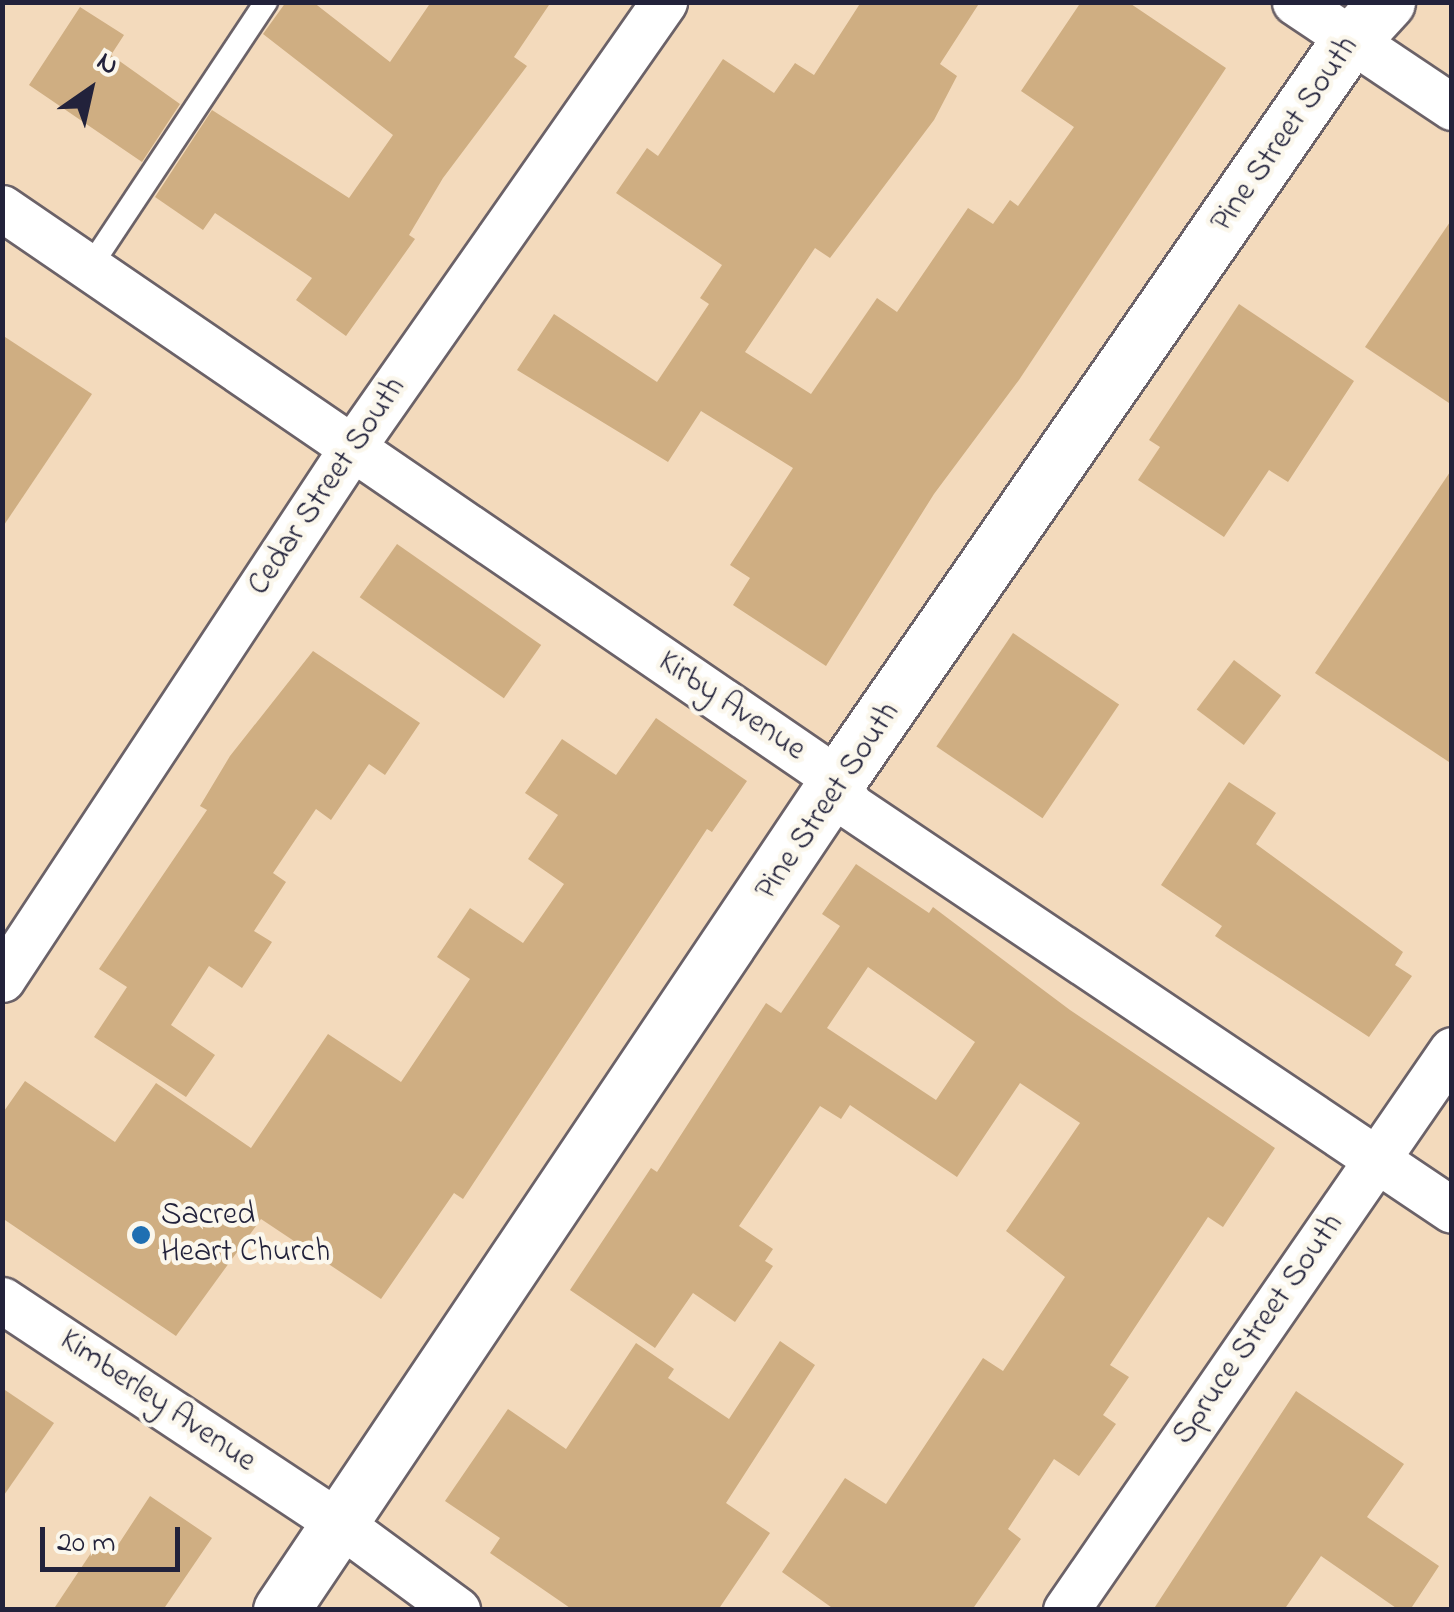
<!DOCTYPE html>
<style>
body{margin:0}
#map{position:relative;width:1454px;height:1612px;overflow:hidden;background:#f3dabc;font-family:"Indie Flower",sans-serif}
div>[style]{position:absolute}
.building>*{inset:0;background:#cfae82;transform-origin:0 0}
.roads{filter:drop-shadow(2px 0 #6b6268) drop-shadow(-2px 0 #6b6268) drop-shadow(0 2px #6b6268) drop-shadow(0 -2px #6b6268)}
.service>*{height:22px;margin:-11px;padding:0 11px;transform-origin:11px;border-radius:11px;background:#fff}
.minor>*{height:45px;margin:-22.5px;padding:0 22.5px;transform-origin:22.5px;border-radius:22.5px;background:#fff}
.tertiary>*{height:55px;margin:-27.5px;padding:0 27.5px;transform-origin:27.5px;border-radius:27.5px;background:#fff}
.dots>*{width:28px;height:28px;translate:-50% -50%;box-sizing:border-box;border:5px solid #fbf7ec;border-radius:50%}
span{translate:-50% -50%;white-space:nowrap;text-align:center;line-height:1.15;-webkit-text-stroke:9px #fbf7ec;paint-order:stroke}
.street-label{font-size:32px;color:#22223b}
.poi-label{font-size:32px;color:#22223b}
.left{translate:0 -50%;text-align:left}
.frame{position:absolute;inset:0;border:5px solid #22223b;pointer-events:none}
.north{position:absolute;left:40px;top:40px;width:100px;height:100px;-webkit-text-stroke:8px #fbf7ec;paint-order:stroke;rotate:34deg;font-size:28px;font-weight:700;line-height:40px;text-align:center;color:#22223b}
.north::after{content:'';display:block;margin:auto;width:35px;height:45px;background:#22223b;clip-path:polygon(50% 0,100% 100%,50% 72%,0 100%)}
.scale{position:absolute;left:40px;top:1527px;width:140px;height:45px;box-sizing:border-box;border:5px solid #22223b;border-top:0;padding-left:12px;font-size:30px;line-height:35px;white-space:nowrap;color:#22223b;-webkit-text-stroke:8px #fbf7ec;paint-order:stroke}
</style>
<div id="map">
<div class="building">
<div style="clip-path:polygon(286px 2px,313px 2px,390px 62px,431px 2px,551px 2px,514px 57px,527px 66px,443px 178px,409px 235px,415px 239px,346px 336px,296px 300px,312px 278px,215px 213px,203px 230px,155px 197px,212px 110px,349px 198px,393px 135px,263px 34px)"></div>
<div style="clip-path:polygon(861px 2px,980px 2px,940px 64px,957px 76px,934px 120px,830px 258px,815px 248px,745px 352px,811px 394px,877px 298px,897px 312px,968px 208px,993px 224px,1010px 200px,1018px 206px,1074px 127px,1021px 91px,1081px 2px,1128px 2px,1226px 68px,1019px 380px,934px 494px,826px 666px,733px 605px,750px 578px,730px 565px,793px 468px,701px 411px,668px 462px,517px 370px,554px 314px,657px 382px,709px 304px,700px 298px,722px 265px,616px 193px,647px 148px,658px 156px,723px 59px,774px 93px,795px 63px,814px 75px)"></div>
<div style="clip-path:polygon(80px 7px,124px 35px,111px 55px,180px 104px,142px 162px,29px 85px)"></div>
<div style="clip-path:polygon(1452px 219px,1452px 405px,1365px 347px)"></div>
<div style="clip-path:polygon(1239px 304px,1354px 381px,1288px 482px,1269px 470px,1224px 537px,1138px 480px,1160px 447px,1149px 440px)"></div>
<div style="clip-path:polygon(2px 335px,92px 394px,2px 528px)"></div>
<div style="clip-path:polygon(1452px 469px,1452px 764px,1315px 673px)"></div>
<div style="left:397px;top:544px;width:176px;height:65px;rotate:35deg"></div>
<div style="left:1013px;top:633px;width:128px;height:137px;rotate:34deg"></div>
<div style="clip-path:polygon(313px 651px,420px 723px,385px 775px,369px 764px,331px 820px,316px 809px,273px 873px,286px 882px,254px 931px,272px 942px,242px 988px,209px 966px,171px 1025px,215px 1055px,186px 1097px,94px 1037px,127px 987px,99px 969px,207px 810px,200px 806px,230px 756px)"></div>
<div style="left:1234px;top:660px;width:59px;height:62px;rotate:37deg"></div>
<div style="clip-path:polygon(656px 718px,747px 781px,712px 832px,707px 829px,463px 1199px,454px 1193px,381px 1299px,261px 1219px,176px 1336px,2px 1218px,2px 1114px,25px 1081px,115px 1142px,156px 1083px,251px 1148px,328px 1034px,401px 1082px,470px 979px,437px 957px,470px 908px,523px 943px,564px 884px,528px 859px,558px 815px,525px 793px,562px 739px,616px 775px)"></div>
<div style="clip-path:polygon(1229px 782px,1276px 813px,1256px 844px,1403px 952px,1395px 965px,1412px 976px,1369px 1037px,1215px 936px,1222px 926px,1161px 885px)"></div>
<div style="clip-path:polygon(evenodd,856px 864px,929px 913px,933px 907px,1070px 1010px,1275px 1148px,1223px 1227px,1208px 1217px,1110px 1365px,1129px 1377px,1103px 1415px,1116px 1424px,1079px 1476px,1054px 1459px,1008px 1529px,1021px 1539px,972px 1610px,835px 1610px,782px 1572px,845px 1478px,886px 1504px,983px 1358px,1003px 1371px,1065px 1277px,1006px 1231px,1080px 1123px,1020px 1083px,957px 1177px,850px 1105px,841px 1119px,820px 1106px,739px 1226px,773px 1249px,765px 1261px,773px 1266px,735px 1322px,693px 1293px,655px 1348px,570px 1290px,651px 1168px,657px 1172px,766px 1003px,781px 1013px,840px 926px,822px 914px,856px 864px,868px 967px,975px 1042px,936px 1100px,827px 1028px,868px 967px)"></div>
<div style="clip-path:polygon(780px 1341px,815px 1365px,726px 1503px,770px 1533px,718px 1610px,573px 1610px,490px 1553px,500px 1538px,445px 1501px,508px 1409px,566px 1449px,636px 1343px,674px 1369px,668px 1378px,729px 1419px)"></div>
<div style="clip-path:polygon(2px 1388px,54px 1423px,2px 1498px)"></div>
<div style="clip-path:polygon(1296px 1391px,1404px 1464px,1367px 1517px,1439px 1566px,1410px 1610px,1399px 1610px,1321px 1556px,1284px 1610px,1153px 1610px)"></div>
<div style="clip-path:polygon(150px 1496px,212px 1538px,163px 1610px,53px 1610px,103px 1535px,118px 1545px)"></div>
</div>
<div class="roads">
<div class="service">
<div style="left:90px;top:267px;width:318px;rotate:-56.4deg"></div>
</div>
<div class="minor">
<div style="left:1295px;top:2px;width:189px;rotate:33.8deg"></div>
<div style="left:2px;top:208px;width:1013px;rotate:34.38deg"></div>
<div style="left:838px;top:780px;width:27px;rotate:66deg"></div>
<div style="left:849px;top:805px;width:726px;rotate:33.89deg"></div>
<div style="left:2px;top:979px;width:640px;rotate:-56.61deg"></div>
<div style="left:354px;top:445px;width:541px;rotate:-55.02deg"></div>
<div style="left:2px;top:1300px;width:404px;rotate:33.5deg"></div>
<div style="left:339px;top:1523px;width:147px;rotate:36.4deg"></div>
<div style="left:1066px;top:1610px;width:680px;rotate:-55.42deg"></div>
</div>
<div class="tertiary">
<div style="left:281px;top:1610px;width:1000px;rotate:-56.14deg"></div>
<div style="left:838px;top:780px;width:885px;rotate:-55.36deg"></div>
<div style="left:1341px;top:52px;width:68px;rotate:-47.4deg"></div>
</div>
</div>
<div class="dots">
<div style="left:141px;top:1235px;background:#1f6fb2"></div>
</div>
<div class="street-label">
<span style="left:1286px;top:135px;rotate:-55deg">Pine Street South</span>
<span style="left:328px;top:487px;rotate:-56deg">Cedar Street South</span>
<span style="left:731px;top:707px;rotate:34deg">Kirby Avenue</span>
<span style="left:829px;top:802px;rotate:-56deg">Pine Street South</span>
<span style="left:1259px;top:1330px;rotate:-55deg">Spruce Street South</span>
<span style="left:157px;top:1402px;rotate:34deg">Kimberley Avenue</span>
</div>
<div class="poi-label">
<span class="left" style="left:161px;top:1235px">Sacred<br>Heart Church</span>
</div>
<div class="frame"></div>
<div class="north">N</div>
<div class="scale">20 m</div>
</div>
